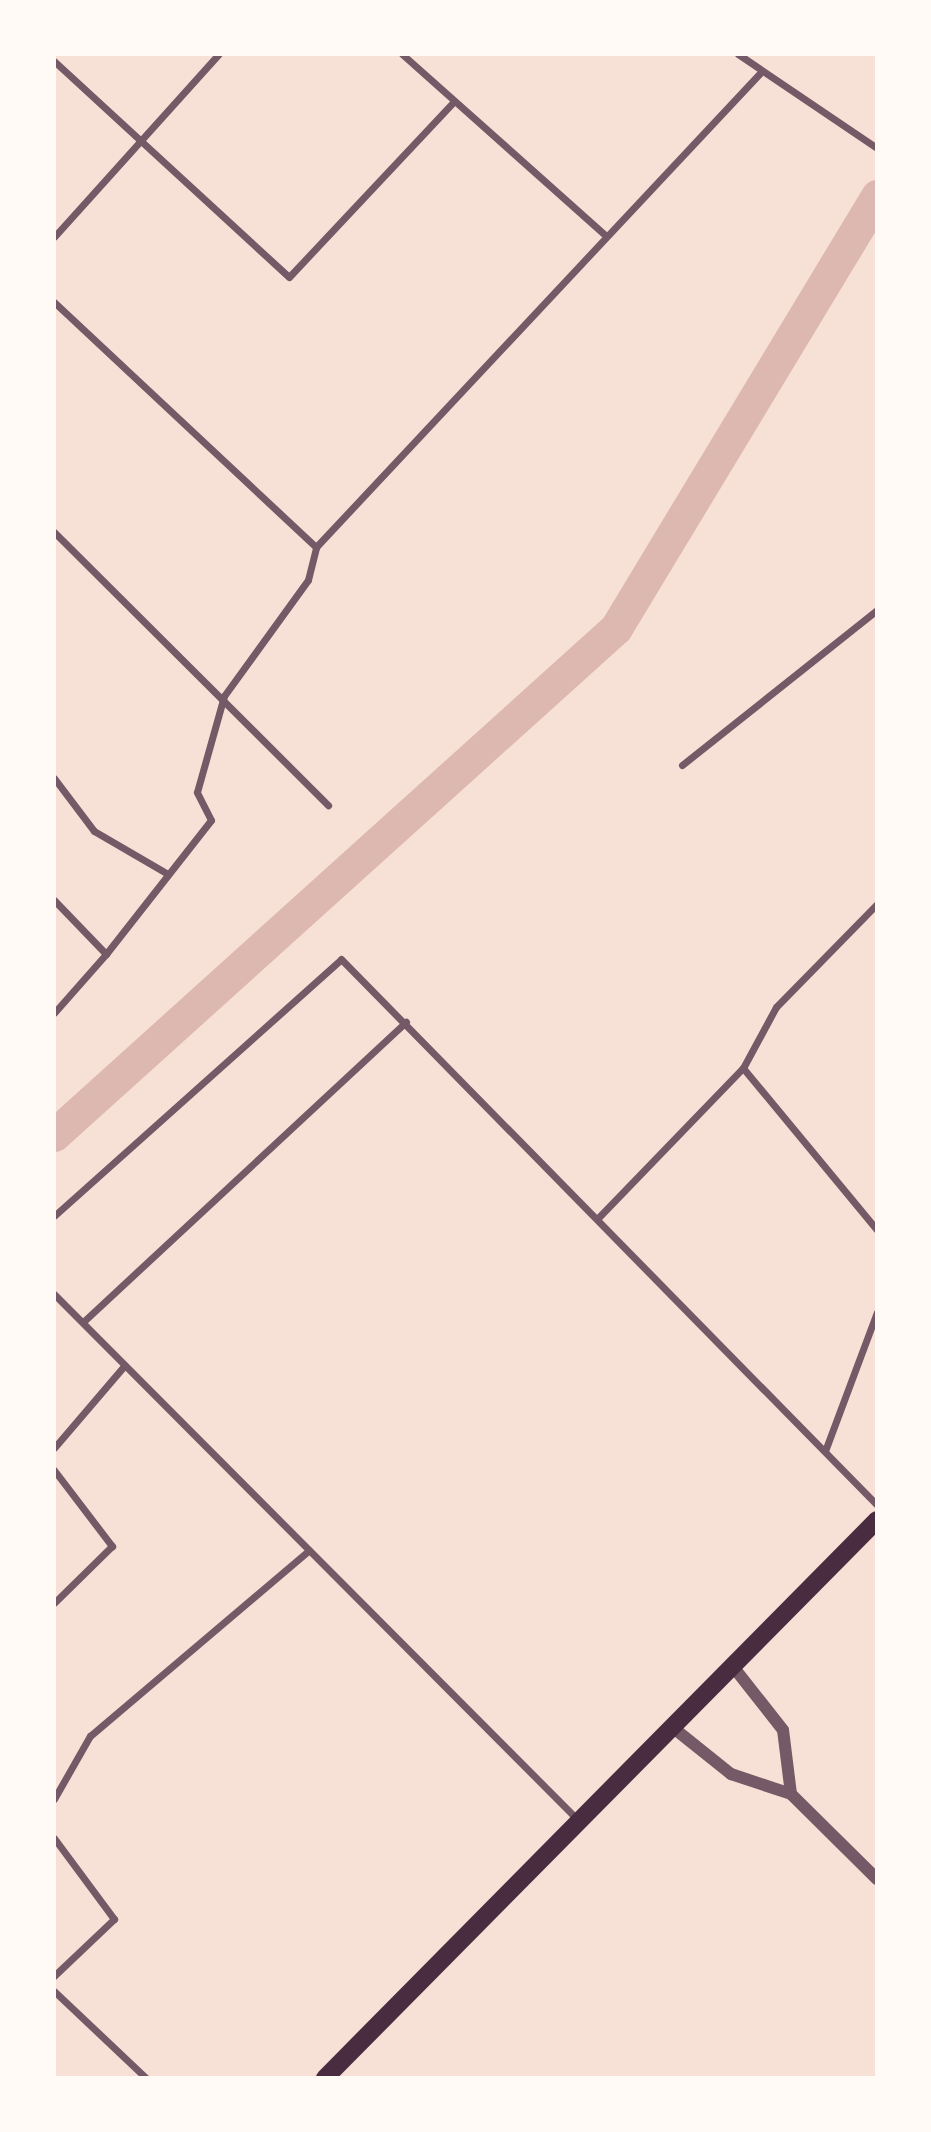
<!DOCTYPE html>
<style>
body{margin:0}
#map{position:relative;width:931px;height:2132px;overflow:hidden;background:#f7e1d7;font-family:"Roboto Condensed",sans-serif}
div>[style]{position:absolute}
.canal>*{height:33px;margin:-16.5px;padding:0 16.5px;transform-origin:16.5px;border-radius:16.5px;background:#dcb8b0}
.minor>*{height:7px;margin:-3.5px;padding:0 3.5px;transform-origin:3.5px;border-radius:3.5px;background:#755966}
.tertiary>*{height:12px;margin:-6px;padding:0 6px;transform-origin:6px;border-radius:6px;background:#755966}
.primary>*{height:18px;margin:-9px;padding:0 9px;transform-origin:9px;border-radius:9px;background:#4a2c40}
span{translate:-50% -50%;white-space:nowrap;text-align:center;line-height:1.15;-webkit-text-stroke:5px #fffaf5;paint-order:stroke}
.frame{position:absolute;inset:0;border:56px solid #fffaf5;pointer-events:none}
</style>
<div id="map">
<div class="canal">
<div style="left:54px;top:1135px;width:757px;rotate:-42.05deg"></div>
<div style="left:616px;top:628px;width:505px;rotate:-58.86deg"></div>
</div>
<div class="minor">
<div style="left:402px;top:54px;width:271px;rotate:41.7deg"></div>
<div style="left:738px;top:54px;width:168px;rotate:34.1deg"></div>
<div style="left:54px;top:61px;width:319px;rotate:42.6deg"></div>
<div style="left:289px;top:277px;width:241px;rotate:-46.8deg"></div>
<div style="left:54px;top:237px;width:246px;rotate:-48deg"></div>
<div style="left:54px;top:302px;width:359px;rotate:43.1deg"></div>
<div style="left:316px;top:547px;width:651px;rotate:-46.87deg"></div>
<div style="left:54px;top:532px;width:387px;rotate:44.9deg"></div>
<div style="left:682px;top:765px;width:249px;rotate:-38.5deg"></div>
<div style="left:54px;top:778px;width:66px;rotate:53deg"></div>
<div style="left:94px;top:831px;width:86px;rotate:30.2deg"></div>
<div style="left:54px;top:900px;width:75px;rotate:46.1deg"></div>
<div style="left:106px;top:954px;width:170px;rotate:-51.9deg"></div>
<div style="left:211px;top:820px;width:31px;rotate:-117deg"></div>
<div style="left:197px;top:792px;width:100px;rotate:-74.3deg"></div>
<div style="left:224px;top:696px;width:143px;rotate:-54.1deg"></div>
<div style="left:308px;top:580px;width:34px;rotate:-76deg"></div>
<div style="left:54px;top:1013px;width:79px;rotate:-48.6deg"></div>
<div style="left:743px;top:1068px;width:210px;rotate:50.4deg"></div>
<div style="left:54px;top:1216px;width:385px;rotate:-41.8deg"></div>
<div style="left:341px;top:959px;width:765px;rotate:45.53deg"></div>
<div style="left:598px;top:1218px;width:209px;rotate:-46deg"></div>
<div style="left:743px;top:1068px;width:69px;rotate:-61.6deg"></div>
<div style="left:776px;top:1007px;width:144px;rotate:-45.6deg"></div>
<div style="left:54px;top:1294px;width:741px;rotate:45.11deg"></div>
<div style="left:83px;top:1322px;width:441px;rotate:-42.9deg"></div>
<div style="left:54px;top:1448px;width:109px;rotate:-49.5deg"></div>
<div style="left:825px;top:1451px;width:148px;rotate:-69.5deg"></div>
<div style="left:54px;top:1470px;width:96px;rotate:52.7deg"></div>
<div style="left:112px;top:1546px;width:81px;rotate:135.5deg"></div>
<div style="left:54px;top:1799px;width:73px;rotate:-60.3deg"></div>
<div style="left:90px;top:1736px;width:287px;rotate:-40.3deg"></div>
<div style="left:54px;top:1838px;width:101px;rotate:53.5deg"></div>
<div style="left:114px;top:1919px;width:83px;rotate:136.5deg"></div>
<div style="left:54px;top:1991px;width:127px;rotate:43.4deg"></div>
</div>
<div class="tertiary">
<div style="left:671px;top:1726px;width:77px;rotate:38.7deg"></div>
<div style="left:731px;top:1774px;width:63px;rotate:18.4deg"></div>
<div style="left:791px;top:1794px;width:64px;rotate:-97.1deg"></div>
<div style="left:783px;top:1730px;width:84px;rotate:-128.2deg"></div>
<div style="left:791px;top:1794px;width:121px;rotate:44.7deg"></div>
</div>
<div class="primary">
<div style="left:325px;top:2078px;width:785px;rotate:-45.31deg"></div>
</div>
<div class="frame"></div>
</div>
